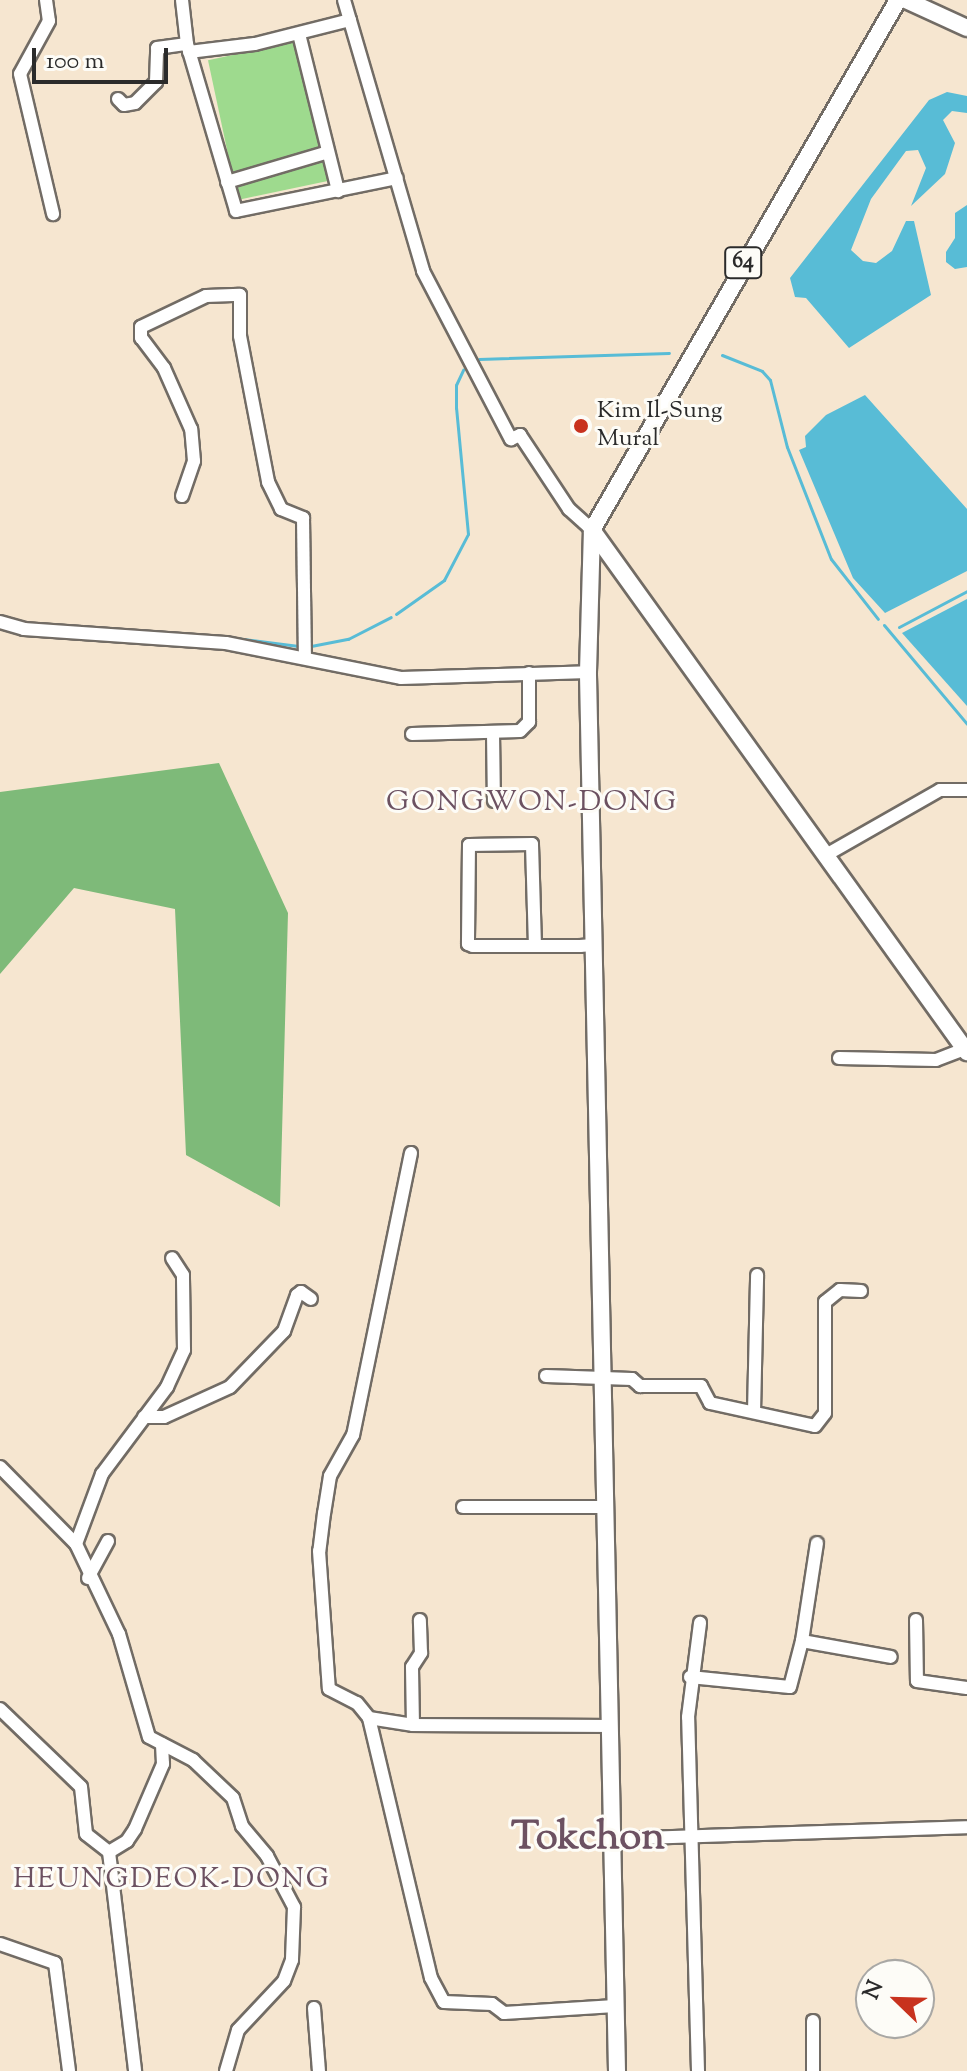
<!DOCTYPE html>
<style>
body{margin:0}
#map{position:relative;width:967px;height:2071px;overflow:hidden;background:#f6e6d0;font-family:"Sorts Mill Goudy",serif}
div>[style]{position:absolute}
.green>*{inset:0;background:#9eda8e;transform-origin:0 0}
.forest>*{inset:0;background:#7eba79}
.water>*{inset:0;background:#58bcd6}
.stream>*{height:3px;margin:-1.5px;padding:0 1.5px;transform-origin:1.5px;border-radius:1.5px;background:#58bcd6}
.roads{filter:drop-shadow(2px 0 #726c65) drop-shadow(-2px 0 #726c65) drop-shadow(0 2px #726c65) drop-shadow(0 -2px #726c65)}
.minor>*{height:12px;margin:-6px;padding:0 6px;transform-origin:6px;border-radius:6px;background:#fff}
.major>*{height:16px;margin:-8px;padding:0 8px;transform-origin:8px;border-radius:8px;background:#fff}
.dots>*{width:22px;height:22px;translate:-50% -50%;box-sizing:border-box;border:4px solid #fdfcf7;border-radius:50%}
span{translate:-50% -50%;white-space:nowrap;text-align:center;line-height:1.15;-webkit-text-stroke:6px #fdfcf7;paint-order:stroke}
.shield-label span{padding:2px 6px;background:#fdfcf7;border:2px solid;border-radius:6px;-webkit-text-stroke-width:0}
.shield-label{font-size:22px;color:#2b2b2b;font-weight:700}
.poi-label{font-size:24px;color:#2b2b2b}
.left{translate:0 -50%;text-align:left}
.quarter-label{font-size:28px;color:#6c5161;letter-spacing:2px}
.town-label{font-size:40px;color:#6c5161;font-weight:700}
.north{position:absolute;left:855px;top:1959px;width:80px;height:80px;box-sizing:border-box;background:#fdfcf7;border:2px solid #a9a8a5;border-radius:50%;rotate:293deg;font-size:22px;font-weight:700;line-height:32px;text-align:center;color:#2b2b2b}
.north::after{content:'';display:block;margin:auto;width:28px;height:36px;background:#c8321e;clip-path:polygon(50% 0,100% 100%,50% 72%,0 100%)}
.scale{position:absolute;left:32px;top:48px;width:136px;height:36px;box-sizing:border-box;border:4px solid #2b2b2b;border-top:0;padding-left:10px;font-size:24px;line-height:28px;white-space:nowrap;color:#2b2b2b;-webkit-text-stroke:6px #fdfcf7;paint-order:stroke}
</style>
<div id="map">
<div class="green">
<div style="left:298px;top:41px;width:143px;height:92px;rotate:78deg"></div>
</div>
<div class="forest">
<div style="clip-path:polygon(219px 763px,288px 913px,280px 1207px,186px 1155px,175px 909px,74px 888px,0 974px,0 792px)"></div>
</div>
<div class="water">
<div style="clip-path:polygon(947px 92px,967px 96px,967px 113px,952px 111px,943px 120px,955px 143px,945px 174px,911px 206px,926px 168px,918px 150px,906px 151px,871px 199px,851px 250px,863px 261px,876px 263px,892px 251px,906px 221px,914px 221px,931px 295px,849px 348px,806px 298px,795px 297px,790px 278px,929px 100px)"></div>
<div style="clip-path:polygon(967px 205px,967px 267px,955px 269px,946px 262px,946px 252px,955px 238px,955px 213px)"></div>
<div style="clip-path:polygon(865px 395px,967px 509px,967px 571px,885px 613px,853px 578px,799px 450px,806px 447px,805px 436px,826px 415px)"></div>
<div style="clip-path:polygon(967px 599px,967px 706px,902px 633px)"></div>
</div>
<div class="stream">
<div style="left:722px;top:355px;width:43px;rotate:21.8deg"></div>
<div style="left:762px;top:371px;width:12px;rotate:48deg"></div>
<div style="left:770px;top:380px;width:69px;rotate:75.8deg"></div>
<div style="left:787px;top:447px;width:120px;rotate:68.6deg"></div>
<div style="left:831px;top:559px;width:76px;rotate:51.9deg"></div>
<div style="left:479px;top:359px;width:190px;rotate:-1.8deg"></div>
<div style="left:396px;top:614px;width:59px;rotate:-35.3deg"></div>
<div style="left:444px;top:580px;width:52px;rotate:-62.4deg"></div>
<div style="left:468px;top:534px;width:127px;rotate:-95.4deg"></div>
<div style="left:456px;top:408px;width:23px;rotate:-90deg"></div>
<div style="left:456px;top:385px;width:17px;rotate:-65deg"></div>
<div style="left:20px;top:622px;width:60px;rotate:4.8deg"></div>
<div style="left:884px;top:625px;width:129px;rotate:50deg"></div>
<div style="left:899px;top:627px;width:77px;rotate:-27.9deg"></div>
<div style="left:227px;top:637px;width:72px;rotate:7.2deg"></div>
<div style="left:311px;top:646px;width:38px;rotate:-11deg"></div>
<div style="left:348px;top:639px;width:48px;rotate:-27.1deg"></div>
</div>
<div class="roads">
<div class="minor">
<div style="left:46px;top:0;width:21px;rotate:82deg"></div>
<div style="left:49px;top:21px;width:60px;rotate:118.7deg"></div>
<div style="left:20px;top:74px;width:144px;rotate:76.7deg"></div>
<div style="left:182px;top:0;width:44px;rotate:83.5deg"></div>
<div style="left:187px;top:44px;width:174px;rotate:73.6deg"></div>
<div style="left:236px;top:211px;width:164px;rotate:-11.6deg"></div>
<div style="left:344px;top:0;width:282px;rotate:73.7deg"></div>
<div style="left:423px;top:271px;width:190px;rotate:62.4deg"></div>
<div style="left:511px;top:439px;width:10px;rotate:-24deg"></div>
<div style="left:520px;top:435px;width:89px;rotate:56.5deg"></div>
<div style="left:569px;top:509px;width:31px;rotate:42deg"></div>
<div style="left:299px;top:34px;width:162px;rotate:76deg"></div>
<div style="left:189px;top:52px;width:66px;rotate:-6.9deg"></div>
<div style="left:255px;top:44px;width:98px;rotate:-14.2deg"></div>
<div style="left:118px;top:99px;width:8px;rotate:45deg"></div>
<div style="left:124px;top:105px;width:11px;rotate:-10deg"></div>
<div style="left:135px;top:103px;width:30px;rotate:-45deg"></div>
<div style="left:156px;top:82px;width:34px;rotate:-88deg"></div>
<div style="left:157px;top:48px;width:30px;rotate:-8deg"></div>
<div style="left:227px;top:182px;width:105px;rotate:-16.5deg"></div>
<div style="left:182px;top:496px;width:37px;rotate:-71deg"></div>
<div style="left:194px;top:461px;width:32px;rotate:-95deg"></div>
<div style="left:191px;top:429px;width:67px;rotate:-113.9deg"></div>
<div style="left:164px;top:368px;width:38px;rotate:-127deg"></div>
<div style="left:141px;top:338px;width:11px;rotate:-90deg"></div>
<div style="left:141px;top:327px;width:72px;rotate:-25.5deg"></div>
<div style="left:206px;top:296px;width:34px;rotate:-2deg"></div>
<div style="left:240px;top:295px;width:41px;rotate:90deg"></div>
<div style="left:240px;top:336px;width:149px;rotate:79.1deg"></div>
<div style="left:268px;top:482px;width:30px;rotate:64deg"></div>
<div style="left:281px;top:509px;width:24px;rotate:22deg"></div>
<div style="left:303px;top:518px;width:140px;rotate:89.2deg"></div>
<div style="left:0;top:622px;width:25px;rotate:16deg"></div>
<div style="left:24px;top:629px;width:202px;rotate:4deg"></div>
<div style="left:226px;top:643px;width:178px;rotate:11.3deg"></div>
<div style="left:401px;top:678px;width:187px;rotate:-1.8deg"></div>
<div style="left:493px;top:733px;width:68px;rotate:89.2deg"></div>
<div style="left:412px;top:734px;width:108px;rotate:-1.6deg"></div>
<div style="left:520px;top:731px;width:13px;rotate:-45deg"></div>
<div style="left:529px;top:722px;width:49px;rotate:-90deg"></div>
<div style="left:826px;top:855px;width:131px;rotate:-29.7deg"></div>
<div style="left:940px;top:790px;width:27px"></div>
<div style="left:535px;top:946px;width:102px;rotate:-91.7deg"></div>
<div style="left:532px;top:844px;width:63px;rotate:179.1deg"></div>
<div style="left:469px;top:845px;width:99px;rotate:90.6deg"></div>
<div style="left:468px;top:944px;width:5px;rotate:22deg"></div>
<div style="left:473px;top:946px;width:107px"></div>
<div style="left:580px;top:946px;width:13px;rotate:-4deg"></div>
<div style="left:839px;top:1058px;width:97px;rotate:1.2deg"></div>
<div style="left:936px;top:1060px;width:33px;rotate:-21deg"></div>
<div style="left:411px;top:1153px;width:288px;rotate:101.6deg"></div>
<div style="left:353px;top:1435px;width:47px;rotate:119.3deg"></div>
<div style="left:330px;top:1476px;width:37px;rotate:99deg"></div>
<div style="left:324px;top:1513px;width:38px;rotate:97deg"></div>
<div style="left:319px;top:1551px;width:138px;rotate:85.9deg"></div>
<div style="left:329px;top:1689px;width:31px;rotate:27deg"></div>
<div style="left:357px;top:1703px;width:19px;rotate:51deg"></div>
<div style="left:369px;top:1718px;width:267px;rotate:76.6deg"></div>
<div style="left:431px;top:1978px;width:27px;rotate:62deg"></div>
<div style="left:444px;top:2002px;width:48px;rotate:2.4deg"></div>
<div style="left:492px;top:2004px;width:15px;rotate:37deg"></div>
<div style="left:504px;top:2013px;width:111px;rotate:-3.6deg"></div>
<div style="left:546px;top:1376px;width:86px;rotate:2deg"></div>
<div style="left:632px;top:1379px;width:11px;rotate:41deg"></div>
<div style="left:640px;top:1386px;width:61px"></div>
<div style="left:701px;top:1386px;width:19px;rotate:62deg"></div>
<div style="left:710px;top:1403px;width:107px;rotate:12.4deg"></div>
<div style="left:815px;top:1426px;width:16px;rotate:-52deg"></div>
<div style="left:825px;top:1413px;width:111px;rotate:-90deg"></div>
<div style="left:825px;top:1302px;width:19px;rotate:-39deg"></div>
<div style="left:840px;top:1290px;width:21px;rotate:3deg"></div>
<div style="left:754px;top:1412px;width:137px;rotate:-88.7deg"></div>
<div style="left:144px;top:1417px;width:20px"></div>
<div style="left:164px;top:1417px;width:72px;rotate:-24.4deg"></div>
<div style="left:230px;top:1387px;width:78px;rotate:-46deg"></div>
<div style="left:284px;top:1331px;width:38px;rotate:-70deg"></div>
<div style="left:297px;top:1295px;width:5px;rotate:-37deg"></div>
<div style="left:301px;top:1292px;width:12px;rotate:35deg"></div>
<div style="left:0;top:1467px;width:108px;rotate:45.4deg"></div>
<div style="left:76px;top:1544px;width:100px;rotate:64.5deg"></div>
<div style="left:119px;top:1634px;width:107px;rotate:73.8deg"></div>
<div style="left:149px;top:1737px;width:50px;rotate:27.6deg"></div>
<div style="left:193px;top:1760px;width:55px;rotate:43.5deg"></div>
<div style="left:233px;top:1798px;width:29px;rotate:72deg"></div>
<div style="left:242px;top:1826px;width:39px;rotate:50deg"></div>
<div style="left:267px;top:1856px;width:58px;rotate:62.1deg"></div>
<div style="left:294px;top:1907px;width:53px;rotate:92.2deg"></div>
<div style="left:292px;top:1960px;width:22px;rotate:111deg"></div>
<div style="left:284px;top:1981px;width:67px;rotate:133.2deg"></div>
<div style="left:238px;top:2030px;width:43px;rotate:106.3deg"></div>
<div style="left:463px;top:1507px;width:142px"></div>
<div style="left:76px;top:1544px;width:75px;rotate:-69.6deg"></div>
<div style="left:102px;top:1474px;width:109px;rotate:-53.2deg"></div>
<div style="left:167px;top:1387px;width:41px;rotate:-65.3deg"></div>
<div style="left:184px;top:1350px;width:75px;rotate:-90.8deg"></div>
<div style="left:183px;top:1275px;width:20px;rotate:-123deg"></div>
<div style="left:88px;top:1578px;width:42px;rotate:-61.6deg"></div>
<div style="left:916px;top:1620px;width:61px;rotate:89.1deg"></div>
<div style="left:917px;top:1681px;width:50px;rotate:8deg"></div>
<div style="left:802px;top:1641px;width:90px;rotate:10.2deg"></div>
<div style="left:690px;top:1677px;width:100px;rotate:5.7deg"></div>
<div style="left:790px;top:1687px;width:48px;rotate:-75.4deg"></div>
<div style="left:802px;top:1641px;width:99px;rotate:-81.3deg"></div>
<div style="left:0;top:1709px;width:112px;rotate:43.9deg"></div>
<div style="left:81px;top:1787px;width:47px;rotate:83.9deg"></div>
<div style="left:86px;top:1834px;width:29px;rotate:38deg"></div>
<div style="left:109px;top:1852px;width:21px;rotate:-31deg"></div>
<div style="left:127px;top:1841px;width:14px;rotate:-56deg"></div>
<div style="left:135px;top:1829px;width:71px;rotate:-66.7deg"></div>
<div style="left:163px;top:1764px;width:20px;rotate:-93deg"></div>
<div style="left:369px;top:1718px;width:45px;rotate:9deg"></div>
<div style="left:413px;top:1725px;width:196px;rotate:0.3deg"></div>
<div style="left:413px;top:1725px;width:58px;rotate:-91deg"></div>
<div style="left:412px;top:1667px;width:17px;rotate:-57deg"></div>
<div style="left:421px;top:1653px;width:33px;rotate:-92deg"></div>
<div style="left:611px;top:1839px;width:356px;rotate:-1.9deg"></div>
<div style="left:109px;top:1852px;width:221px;rotate:83.2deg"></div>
<div style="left:0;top:1944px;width:58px;rotate:19.1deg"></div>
<div style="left:55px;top:1963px;width:109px;rotate:82.6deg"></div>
<div style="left:314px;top:2008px;width:63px;rotate:85.5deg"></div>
<div style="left:813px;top:2021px;width:50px;rotate:90deg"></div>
<div style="left:698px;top:2071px;width:354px;rotate:-91.6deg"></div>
<div style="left:688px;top:1717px;width:95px;rotate:-82.7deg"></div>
</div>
<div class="major">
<div style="left:906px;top:0;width:67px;rotate:24.7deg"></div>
<div style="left:592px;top:530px;width:643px;rotate:54.31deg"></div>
<div style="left:617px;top:2071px;width:1399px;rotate:-91.19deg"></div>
<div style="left:588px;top:672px;width:142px;rotate:-88.4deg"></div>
<div style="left:592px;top:530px;width:612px;rotate:-60deg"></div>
</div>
</div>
<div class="dots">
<div style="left:581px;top:426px;background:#c8321e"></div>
</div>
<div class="shield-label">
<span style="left:743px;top:263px">64</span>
</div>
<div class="poi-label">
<span class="left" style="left:597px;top:426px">Kim Il-Sung<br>Mural</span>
</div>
<div class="quarter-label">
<span style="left:532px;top:803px">GONGWON-DONG</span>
<span style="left:172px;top:1880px">HEUNGDEOK-DONG</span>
</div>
<div class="town-label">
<span style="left:588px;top:1839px">Tokchon</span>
</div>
<div class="north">N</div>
<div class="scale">100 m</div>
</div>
